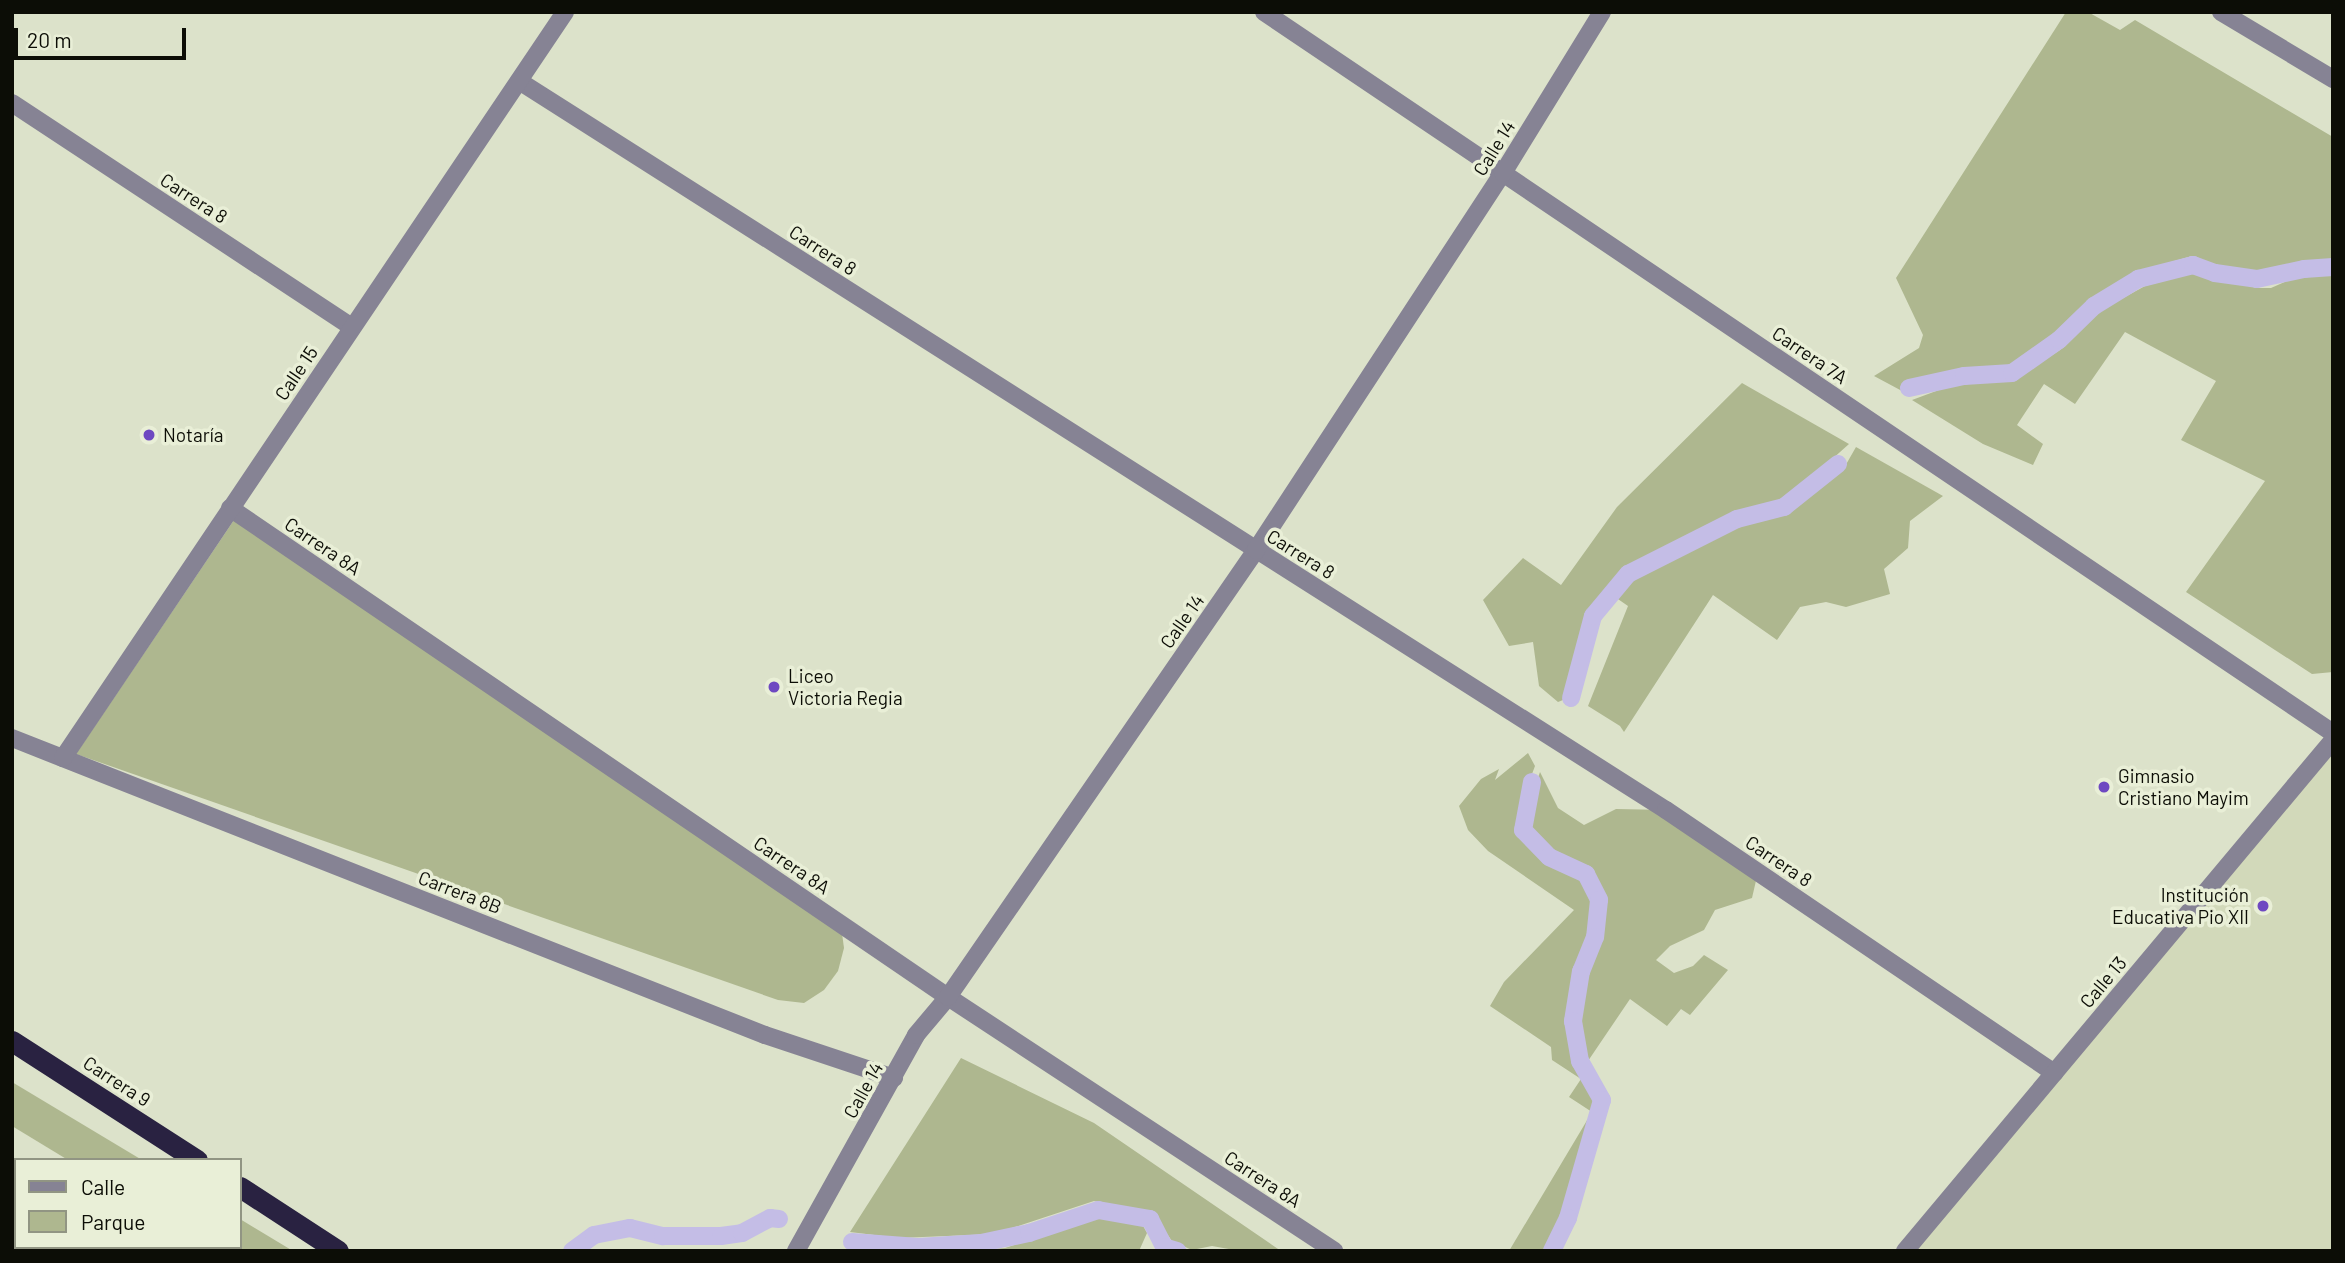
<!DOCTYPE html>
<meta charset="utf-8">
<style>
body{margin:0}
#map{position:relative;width:2345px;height:1263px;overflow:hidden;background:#dce2ca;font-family:Barlow,sans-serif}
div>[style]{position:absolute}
.built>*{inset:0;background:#d2d9ba}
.green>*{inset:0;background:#aeb78f}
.stream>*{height:18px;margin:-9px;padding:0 9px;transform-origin:9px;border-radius:9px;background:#c4bde6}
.minor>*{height:18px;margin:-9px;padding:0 9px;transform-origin:9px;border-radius:9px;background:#868394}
.highway>*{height:21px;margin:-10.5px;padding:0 10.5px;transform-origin:10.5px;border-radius:10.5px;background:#292241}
.dots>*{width:19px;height:19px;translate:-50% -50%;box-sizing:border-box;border:4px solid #e9efd7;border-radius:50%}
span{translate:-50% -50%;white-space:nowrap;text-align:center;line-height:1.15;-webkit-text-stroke:7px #e9efd7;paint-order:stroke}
.street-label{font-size:19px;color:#0c0d06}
.poi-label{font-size:19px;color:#0c0d06}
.left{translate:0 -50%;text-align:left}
.right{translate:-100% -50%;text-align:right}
.frame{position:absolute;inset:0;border:14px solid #0c0d06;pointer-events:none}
.legend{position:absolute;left:14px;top:1158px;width:228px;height:91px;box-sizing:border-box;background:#e9efd7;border:2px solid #919583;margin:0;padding:9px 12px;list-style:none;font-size:21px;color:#0c0d06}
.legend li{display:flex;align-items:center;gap:14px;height:35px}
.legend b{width:35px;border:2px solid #919583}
.scale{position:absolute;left:14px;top:28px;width:172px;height:32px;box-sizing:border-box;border:4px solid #0c0d06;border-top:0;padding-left:9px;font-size:21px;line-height:24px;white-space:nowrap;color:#0c0d06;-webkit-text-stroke:5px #e9efd7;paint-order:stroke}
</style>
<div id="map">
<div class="built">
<div style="clip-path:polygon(2333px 740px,2333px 1251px,1905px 1251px)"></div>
</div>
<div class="green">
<div style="clip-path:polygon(2066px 12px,2088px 12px,2120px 30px,2135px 20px,2333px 137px,2333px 264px,2303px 264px,2256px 275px,2215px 266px,2192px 256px,2136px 272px,2085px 304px,2053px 338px,2011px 367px,1957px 372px,1907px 383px,1902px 391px,1874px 376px,1919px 348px,1923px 335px,1896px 278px)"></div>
<div style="clip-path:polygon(2193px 273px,2257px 288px,2271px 288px,2300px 275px,2333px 273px,2333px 672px,2312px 674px,2186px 592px,2265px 481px,2181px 440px,2216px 381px,2125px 332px,2075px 404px,2044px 384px,2017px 425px,2043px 444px,2033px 465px,1983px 444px,1912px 400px,1955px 384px,2018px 377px,2060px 350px,2094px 314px,2145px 286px)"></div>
<div style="clip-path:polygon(1742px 383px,1849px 444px,1784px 502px,1736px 516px,1626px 570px,1587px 614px,1563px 700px,1558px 702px,1539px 686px,1533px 642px,1509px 646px,1483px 600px,1523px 558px,1561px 585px,1617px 507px)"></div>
<div style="clip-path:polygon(1856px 447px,1943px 496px,1910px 521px,1908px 548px,1884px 569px,1890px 594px,1846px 607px,1826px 602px,1800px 607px,1777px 640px,1713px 595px,1624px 732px,1620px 726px,1588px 706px,1628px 606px,1615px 597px,1632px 577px,1735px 526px,1785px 512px,1844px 468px)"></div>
<div style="clip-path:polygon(234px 520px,841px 926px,844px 948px,838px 971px,824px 990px,804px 1003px,778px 1000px,76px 754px)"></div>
<div style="clip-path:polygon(1528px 753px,1535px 766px,1529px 782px,1520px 830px,1545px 858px,1583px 876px,1595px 900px,1591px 933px,1578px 967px,1569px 1020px,1576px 1062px,1599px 1099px,1574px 1185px,1545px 1251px,1509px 1251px,1592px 1112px,1569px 1097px,1581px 1079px,1552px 1060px,1551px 1047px,1490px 1006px,1504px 982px,1574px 910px,1488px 851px,1468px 830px,1459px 806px,1481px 779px,1499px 769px,1495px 780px)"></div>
<div style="clip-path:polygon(1540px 772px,1558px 808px,1584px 825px,1616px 809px,1666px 810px,1758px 872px,1752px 898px,1715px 910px,1704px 930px,1670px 946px,1656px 960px,1674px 973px,1693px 966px,1704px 955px,1728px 970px,1690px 1015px,1681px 1009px,1667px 1026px,1630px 999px,1588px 1061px,1581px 1053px,1576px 1022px,1583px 978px,1599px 935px,1603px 901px,1589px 872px,1551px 853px,1527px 829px,1529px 804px)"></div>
<div style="clip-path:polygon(961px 1058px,1094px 1123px,1281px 1251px,1240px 1251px,1212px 1246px,1192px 1250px,1172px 1241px,1153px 1214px,1094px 1201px,994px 1234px,899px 1238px,850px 1232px)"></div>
<div style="clip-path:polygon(12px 1082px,142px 1160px,68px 1160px,12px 1126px)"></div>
<div style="clip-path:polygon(1099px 1218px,1142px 1224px,1147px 1233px,1139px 1251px,973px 1251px,1005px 1248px)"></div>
<div style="clip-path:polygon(240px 1219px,293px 1251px,220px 1251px,214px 1247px,240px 1247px)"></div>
</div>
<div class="stream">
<div style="left:1909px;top:388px;width:56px;rotate:-12.3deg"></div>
<div style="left:1964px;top:376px;width:48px;rotate:-3.6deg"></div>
<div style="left:2012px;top:373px;width:57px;rotate:-35.1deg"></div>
<div style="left:2059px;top:340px;width:49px;rotate:-44.2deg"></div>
<div style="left:2094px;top:306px;width:52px;rotate:-31.5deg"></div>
<div style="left:2138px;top:279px;width:57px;rotate:-14.3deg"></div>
<div style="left:2193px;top:265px;width:23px;rotate:20deg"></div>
<div style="left:2215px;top:273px;width:42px;rotate:8.1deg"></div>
<div style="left:2257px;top:279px;width:48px;rotate:-12deg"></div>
<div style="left:2304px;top:269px;width:29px;rotate:-4deg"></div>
<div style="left:1571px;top:698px;width:85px;rotate:-75deg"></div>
<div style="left:1593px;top:616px;width:55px;rotate:-50.2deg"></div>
<div style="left:1628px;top:574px;width:122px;rotate:-26.8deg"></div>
<div style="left:1737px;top:519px;width:49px;rotate:-14.3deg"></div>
<div style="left:1784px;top:507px;width:69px;rotate:-38.5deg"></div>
<div style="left:1532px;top:782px;width:49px;rotate:100.6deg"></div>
<div style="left:1523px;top:830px;width:37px;rotate:46deg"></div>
<div style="left:1549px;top:857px;width:41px;rotate:24.7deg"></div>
<div style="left:1586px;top:874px;width:29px;rotate:63deg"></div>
<div style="left:1599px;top:900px;width:37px;rotate:96deg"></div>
<div style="left:1595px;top:937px;width:37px;rotate:112deg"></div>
<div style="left:1581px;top:971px;width:51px;rotate:99.1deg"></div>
<div style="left:1573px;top:1021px;width:41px;rotate:80.1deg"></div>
<div style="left:1580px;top:1061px;width:45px;rotate:60.6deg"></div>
<div style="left:1602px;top:1100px;width:123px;rotate:106.1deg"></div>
<div style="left:1568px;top:1218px;width:37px;rotate:116deg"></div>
<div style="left:852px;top:1242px;width:66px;rotate:4.3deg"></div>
<div style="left:918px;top:1247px;width:63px;rotate:-3.6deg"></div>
<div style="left:981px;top:1243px;width:49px;rotate:-11.8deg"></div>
<div style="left:1029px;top:1233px;width:73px;rotate:-18.4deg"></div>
<div style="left:1098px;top:1210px;width:53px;rotate:9.8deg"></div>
<div style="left:1150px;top:1219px;width:31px;rotate:63deg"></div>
<div style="left:1164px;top:1247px;width:14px;rotate:17deg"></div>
<div style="left:572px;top:1251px;width:27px;rotate:-36deg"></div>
<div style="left:594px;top:1235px;width:37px;rotate:-11deg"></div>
<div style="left:630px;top:1228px;width:34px;rotate:14deg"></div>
<div style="left:663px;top:1236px;width:58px"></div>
<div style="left:721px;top:1236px;width:21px;rotate:-8deg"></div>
<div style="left:742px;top:1233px;width:32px;rotate:-28deg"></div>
<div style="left:770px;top:1218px;width:9px;rotate:6deg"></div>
</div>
<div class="minor">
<div style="left:1264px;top:12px;width:1289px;rotate:34deg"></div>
<div style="left:2221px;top:12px;width:131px;rotate:30.9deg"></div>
<div style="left:519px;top:81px;width:1359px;rotate:32.44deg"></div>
<div style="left:1666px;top:810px;width:469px;rotate:34.1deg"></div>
<div style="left:12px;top:103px;width:407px;rotate:33.4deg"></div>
<div style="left:230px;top:508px;width:869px;rotate:34.26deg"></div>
<div style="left:948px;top:997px;width:462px;rotate:33.3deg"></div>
<div style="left:12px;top:738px;width:809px;rotate:21.53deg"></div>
<div style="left:765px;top:1035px;width:136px;rotate:18.4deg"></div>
<div style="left:63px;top:758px;width:899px;rotate:-56.06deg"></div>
<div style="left:796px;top:1251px;width:247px;rotate:-60.9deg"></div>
<div style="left:916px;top:1035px;width:50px;rotate:-49.9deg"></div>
<div style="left:948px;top:997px;width:543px;rotate:-55.43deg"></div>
<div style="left:1256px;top:550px;width:451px;rotate:-56.8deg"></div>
<div style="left:1503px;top:173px;width:189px;rotate:-58.4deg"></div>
<div style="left:1905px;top:1251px;width:667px;rotate:-50.05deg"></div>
</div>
<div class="highway">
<div style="left:12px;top:1041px;width:220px;rotate:32.8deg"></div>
<div style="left:12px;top:1173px;width:5px;rotate:37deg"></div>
<div style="left:240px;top:1187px;width:117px;rotate:33.1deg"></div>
<div style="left:129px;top:1247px;width:6px;rotate:39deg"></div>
</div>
<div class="dots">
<div style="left:149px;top:435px;background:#6e49c1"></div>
<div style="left:774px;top:687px;background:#6e49c1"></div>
<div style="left:2104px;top:787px;background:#6e49c1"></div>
<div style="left:2263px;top:906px;background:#6e49c1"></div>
</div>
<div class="street-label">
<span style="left:1494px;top:148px;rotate:-58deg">Calle 14</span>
<span style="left:194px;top:198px;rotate:33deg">Carrera 8</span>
<span style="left:823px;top:250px;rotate:33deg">Carrera 8</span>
<span style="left:1810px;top:355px;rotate:34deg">Carrera 7A</span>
<span style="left:296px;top:373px;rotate:-56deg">Calle 15</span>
<span style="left:323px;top:546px;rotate:34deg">Carrera 8A</span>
<span style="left:1301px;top:554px;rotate:32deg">Carrera 8</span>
<span style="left:1182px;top:621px;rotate:-55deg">Calle 14</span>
<span style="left:1779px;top:861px;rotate:34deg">Carrera 8</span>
<span style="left:792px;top:865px;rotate:34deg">Carrera 8A</span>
<span style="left:460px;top:892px;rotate:21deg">Carrera 8B</span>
<span style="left:2103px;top:982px;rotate:-50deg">Calle 13</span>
<span style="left:117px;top:1081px;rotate:33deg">Carrera 9</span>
<span style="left:863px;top:1090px;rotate:-61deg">Calle 14</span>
<span style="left:1263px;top:1179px;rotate:33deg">Carrera 8A</span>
</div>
<div class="poi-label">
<span class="left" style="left:163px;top:435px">Notaría</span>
<span class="left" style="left:788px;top:687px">Liceo<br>Victoria Regia</span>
<span class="left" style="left:2118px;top:787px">Gimnasio<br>Cristiano Mayim</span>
<span class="right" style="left:2249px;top:906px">Institución<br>Educativa Pio XII</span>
</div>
<div class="frame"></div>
<ul class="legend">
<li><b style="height:9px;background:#868394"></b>Calle</li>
<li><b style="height:19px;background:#aeb78f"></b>Parque</li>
</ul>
<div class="scale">20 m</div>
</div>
